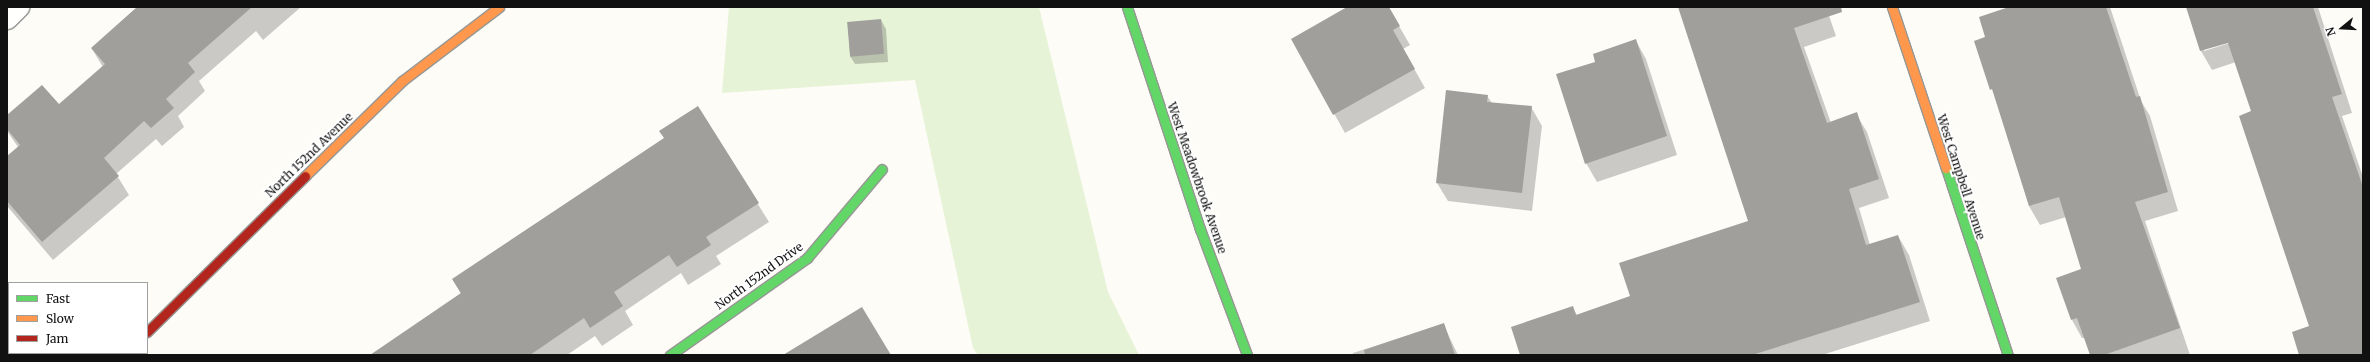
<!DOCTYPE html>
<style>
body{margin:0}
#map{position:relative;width:2370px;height:362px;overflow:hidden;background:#fdfcf7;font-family:Merriweather,serif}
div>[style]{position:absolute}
.green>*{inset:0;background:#e7f3d7}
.shadow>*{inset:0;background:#0003}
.building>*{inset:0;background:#a19f9c;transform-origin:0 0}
.roads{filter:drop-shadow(1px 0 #979795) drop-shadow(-1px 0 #979795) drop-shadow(0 1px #979795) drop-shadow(0 -1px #979795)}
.street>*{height:22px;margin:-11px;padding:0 11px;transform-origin:11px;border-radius:11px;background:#fffffe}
.fast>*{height:9px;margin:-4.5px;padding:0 4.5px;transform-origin:4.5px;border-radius:4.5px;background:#63d668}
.slow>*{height:9px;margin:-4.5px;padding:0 4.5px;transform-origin:4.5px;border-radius:4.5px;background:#ff974d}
.jam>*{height:9px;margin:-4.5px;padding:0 4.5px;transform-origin:4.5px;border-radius:4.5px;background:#b3261e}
span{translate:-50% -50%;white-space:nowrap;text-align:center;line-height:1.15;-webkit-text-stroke:4px #fff;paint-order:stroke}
.street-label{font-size:12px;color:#111}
.frame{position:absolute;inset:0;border:8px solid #111;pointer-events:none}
.legend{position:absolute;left:8px;top:282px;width:140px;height:72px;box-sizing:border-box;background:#fff;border:1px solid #a0a0a0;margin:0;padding:5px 7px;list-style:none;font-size:12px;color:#111}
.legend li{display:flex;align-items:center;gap:8px;height:20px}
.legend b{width:20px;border:1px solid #a0a0a0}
.north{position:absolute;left:2322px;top:8px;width:40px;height:40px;-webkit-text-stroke:3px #fff;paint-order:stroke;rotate:252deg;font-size:11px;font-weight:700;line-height:16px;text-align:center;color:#111}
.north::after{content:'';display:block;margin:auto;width:14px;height:18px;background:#111;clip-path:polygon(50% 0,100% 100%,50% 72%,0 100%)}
</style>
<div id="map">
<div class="green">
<div style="clip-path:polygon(729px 7px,1039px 7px,1108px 292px,1139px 355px,978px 355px,973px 348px,915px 80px,722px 93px)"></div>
</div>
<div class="shadow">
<div style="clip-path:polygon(139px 7px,301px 7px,263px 40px,256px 31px,199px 81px,205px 91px,178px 116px,184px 127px,162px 146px,156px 139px,116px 174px,129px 195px,53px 260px,7px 206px,7px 157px,18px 147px,7px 131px,7px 116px,59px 106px,103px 67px,92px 49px)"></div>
<div style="clip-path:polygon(1349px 7px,1388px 7px,1410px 45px,1403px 49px,1425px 88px,1345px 133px,1292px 39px)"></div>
<div style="clip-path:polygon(1679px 7px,1826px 7px,1836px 36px,1804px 47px,1831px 123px,1856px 114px,1867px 132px,1889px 198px,1859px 208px,1870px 245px,1898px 236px,1909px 255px,1930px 321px,1822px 355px,1521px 355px,1573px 308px,1577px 315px,1631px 297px,1749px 222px)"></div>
<div style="clip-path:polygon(2013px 7px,2110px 7px,2141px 101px,2150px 116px,2178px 211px,2145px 221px,2190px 355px,2091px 355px,2085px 338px,2082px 338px,2072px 320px,2082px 270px,2066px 217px,2040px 225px,2029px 206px,1996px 99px,1975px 41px,1986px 38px)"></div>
<div style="clip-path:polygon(evenodd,2187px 7px,2318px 7px,2352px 113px,2342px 116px,2363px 177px,2363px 355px,2300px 355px,2310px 327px,2253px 112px,2236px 62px,2212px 70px,2201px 51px,2187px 7px,2232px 40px,2233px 42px,2204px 51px,2204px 49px,2232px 40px)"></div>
<div style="clip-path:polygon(881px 20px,886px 29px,888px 62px,855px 64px,850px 56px,848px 23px)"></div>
<div style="clip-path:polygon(1636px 41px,1646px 59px,1677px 155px,1597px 182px,1586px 163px,1597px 63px)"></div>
<div style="clip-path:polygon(1487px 96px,1492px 103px,1531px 107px,1542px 126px,1532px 211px,1448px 201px,1437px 183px)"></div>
<div style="clip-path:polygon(698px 107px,769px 222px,716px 256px,721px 264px,688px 285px,681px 273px,625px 311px,633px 325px,602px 346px,595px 336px,567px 355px,373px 355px,461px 294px,453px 280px,665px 138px)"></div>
<div style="clip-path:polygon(1443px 324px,1458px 355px,1353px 355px,1353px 353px)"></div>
</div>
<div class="building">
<div style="clip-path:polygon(137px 7px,252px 7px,188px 63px,195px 72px,166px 99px,174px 108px,151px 128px,144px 121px,104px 158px,119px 176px,42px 242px,7px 201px,7px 156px,20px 145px,7px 129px,7px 115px,42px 85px,59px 104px,105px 64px,91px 48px)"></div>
<div style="clip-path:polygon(1347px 7px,1389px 7px,1400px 26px,1393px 30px,1415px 69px,1333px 115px,1291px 39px)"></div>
<div style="clip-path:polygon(1678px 7px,1841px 7px,1842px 12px,1794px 28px,1827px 123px,1857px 112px,1879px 179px,1849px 189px,1866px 245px,1898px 235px,1920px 302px,1752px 355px,1520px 355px,1511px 327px,1573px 306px,1576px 315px,1630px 296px,1619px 263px,1748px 221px)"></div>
<div style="clip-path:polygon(2009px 7px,2106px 7px,2136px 97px,2140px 96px,2168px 192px,2135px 202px,2180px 328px,2104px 355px,2090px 355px,2077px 318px,2071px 320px,2056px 278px,2081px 269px,2059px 197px,2029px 206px,1992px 89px,1990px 90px,1974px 41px,1985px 37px,1979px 17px)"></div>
<div style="clip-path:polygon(2186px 7px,2313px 7px,2342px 94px,2332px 97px,2363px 187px,2363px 355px,2299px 355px,2292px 332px,2309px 326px,2239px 116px,2251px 111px,2228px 43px,2200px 51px)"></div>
<div style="left:881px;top:19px;width:35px;height:34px;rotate:85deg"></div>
<div style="clip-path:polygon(1636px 39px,1667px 136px,1585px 164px,1556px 74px,1595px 62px,1593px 54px)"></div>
<div style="clip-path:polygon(1446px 90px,1488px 95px,1487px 102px,1532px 106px,1522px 193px,1436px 183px)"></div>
<div style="clip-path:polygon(698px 106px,759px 203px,706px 237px,711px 245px,677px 267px,669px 255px,614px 292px,623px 306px,590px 328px,584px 318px,530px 355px,370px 355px,461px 293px,452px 279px,664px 138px,659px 131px)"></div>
<div style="clip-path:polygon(862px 307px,891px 355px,783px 355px)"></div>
<div style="clip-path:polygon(1444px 323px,1455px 355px,1365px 355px,1364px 350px)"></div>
</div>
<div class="roads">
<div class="street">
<div style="left:7px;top:18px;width:16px;rotate:-45deg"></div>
<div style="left:7px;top:327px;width:3px;rotate:45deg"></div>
<div style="left:26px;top:353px;width:2px;rotate:63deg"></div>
</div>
<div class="fast">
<div style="left:1127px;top:7px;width:234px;rotate:71.8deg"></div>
<div style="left:1200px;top:229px;width:134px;rotate:69.5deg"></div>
<div style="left:1946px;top:168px;width:197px;rotate:71.7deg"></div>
<div style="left:670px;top:355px;width:168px;rotate:-35.3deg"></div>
<div style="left:807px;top:258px;width:116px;rotate:-49.9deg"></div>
</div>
<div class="slow">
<div style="left:1892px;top:7px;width:170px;rotate:71.5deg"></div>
<div style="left:305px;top:176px;width:136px;rotate:-44.4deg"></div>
<div style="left:402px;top:81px;width:122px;rotate:-37.3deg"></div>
<div style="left:124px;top:355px;width:3px;rotate:-45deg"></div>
</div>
<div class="jam">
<div style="left:147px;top:332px;width:222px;rotate:-44.6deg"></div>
</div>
</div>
<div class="street-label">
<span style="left:309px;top:155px;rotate:-44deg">North 152nd Avenue</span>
<span style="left:1961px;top:177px;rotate:72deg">West Campbell Avenue</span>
<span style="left:1197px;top:178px;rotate:71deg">West Meadowbrook Avenue</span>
<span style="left:759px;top:276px;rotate:-36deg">North 152nd Drive</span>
</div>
<div class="frame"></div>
<ul class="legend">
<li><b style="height:5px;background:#63d668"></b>Fast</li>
<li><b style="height:5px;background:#ff974d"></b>Slow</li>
<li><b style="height:5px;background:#b3261e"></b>Jam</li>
</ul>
<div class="north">N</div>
</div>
